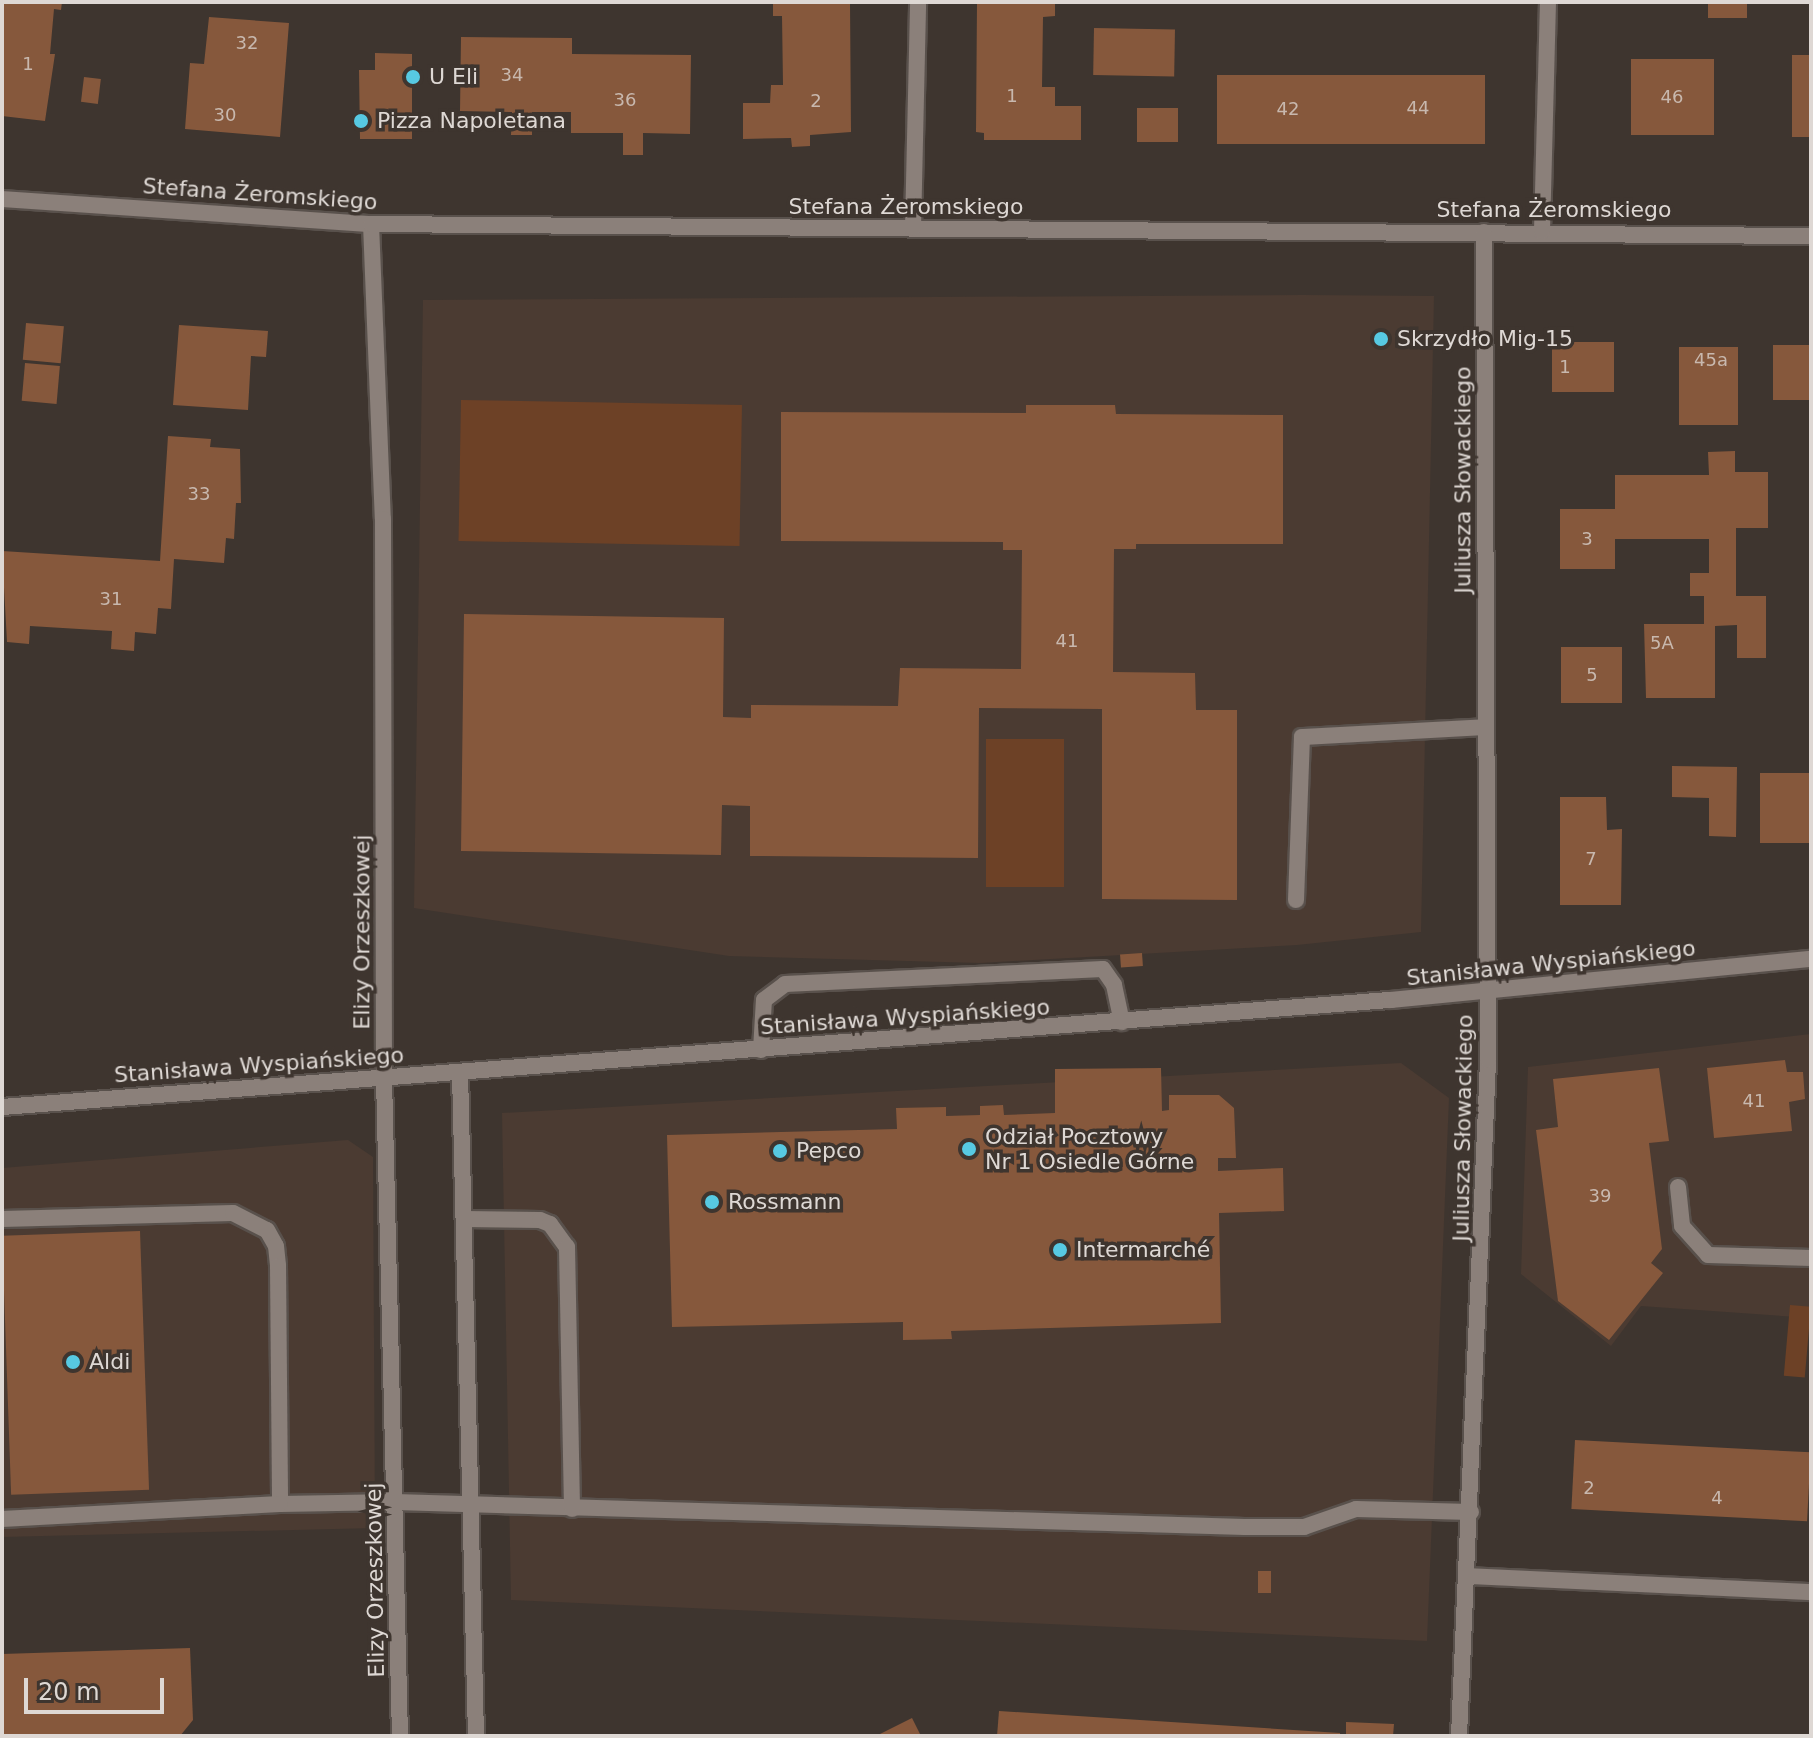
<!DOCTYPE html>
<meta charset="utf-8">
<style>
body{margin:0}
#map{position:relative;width:1813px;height:1738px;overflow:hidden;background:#3e352f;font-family:"DejaVu Sans",sans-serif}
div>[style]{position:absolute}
.built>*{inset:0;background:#4b3b32}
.green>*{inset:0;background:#6d4126;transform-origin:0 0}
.building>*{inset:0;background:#86583c;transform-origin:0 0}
.roads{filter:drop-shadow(2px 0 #59514c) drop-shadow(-2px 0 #59514c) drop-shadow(0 2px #59514c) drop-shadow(0 -2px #59514c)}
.service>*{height:16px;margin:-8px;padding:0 8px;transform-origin:8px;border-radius:8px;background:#8b807a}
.pedestrian>*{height:16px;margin:-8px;padding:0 8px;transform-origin:8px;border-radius:8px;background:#8b807a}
.minor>*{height:16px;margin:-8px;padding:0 8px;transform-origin:8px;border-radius:8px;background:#8b807a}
.dots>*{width:22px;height:22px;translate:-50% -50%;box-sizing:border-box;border:4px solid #3e352f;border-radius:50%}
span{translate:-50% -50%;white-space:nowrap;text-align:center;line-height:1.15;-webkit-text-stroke:7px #3e352f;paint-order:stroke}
.number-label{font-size:18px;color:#c8b8ae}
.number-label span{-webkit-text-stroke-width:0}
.poi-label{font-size:22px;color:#ded8d4}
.left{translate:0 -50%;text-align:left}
.street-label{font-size:22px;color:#ded8d4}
.frame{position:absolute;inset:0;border:4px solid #ded8d4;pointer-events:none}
.scale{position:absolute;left:24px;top:1678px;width:140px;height:36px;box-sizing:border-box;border:4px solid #ded8d4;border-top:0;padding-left:10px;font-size:24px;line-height:28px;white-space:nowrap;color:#ded8d4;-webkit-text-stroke:6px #3e352f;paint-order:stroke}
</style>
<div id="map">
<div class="built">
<div style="clip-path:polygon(1302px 295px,1434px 296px,1421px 932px,1297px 945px,980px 963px,729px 956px,414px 908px,423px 300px)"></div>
<div style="clip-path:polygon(1811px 1034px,1811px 1318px,1641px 1306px,1611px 1346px,1521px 1274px,1528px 1067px)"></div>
<div style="clip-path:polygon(1401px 1063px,1449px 1098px,1427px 1641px,511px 1600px,502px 1113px)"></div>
<div style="clip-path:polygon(348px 1140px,373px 1157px,375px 1528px,2px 1537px,2px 1168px)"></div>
</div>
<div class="green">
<div style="left:461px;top:400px;width:281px;height:141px;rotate:1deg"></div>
<div style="left:986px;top:739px;width:78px;height:148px"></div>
<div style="left:1790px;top:1305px;width:21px;height:71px;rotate:5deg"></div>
</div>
<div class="building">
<div style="clip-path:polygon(2px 2px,62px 2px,61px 10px,54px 9px,50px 54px,55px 54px,45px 121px,2px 116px)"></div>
<div style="clip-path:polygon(773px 2px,850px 2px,851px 132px,810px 135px,810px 146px,792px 147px,791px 138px,743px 139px,743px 103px,770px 103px,771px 85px,783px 85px,782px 16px,773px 16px)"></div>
<div style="clip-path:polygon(977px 2px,1055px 2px,1055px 16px,1043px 17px,1042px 87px,1055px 87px,1055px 106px,1081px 106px,1081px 140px,984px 140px,984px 133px,976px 132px)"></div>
<div style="left:1708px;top:2px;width:39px;height:16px"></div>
<div style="clip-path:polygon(209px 17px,289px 23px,280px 137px,185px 129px,190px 63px,204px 64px)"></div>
<div style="left:1094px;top:28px;width:81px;height:47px;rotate:1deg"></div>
<div style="clip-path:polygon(461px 37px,572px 38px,572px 54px,691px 55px,690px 134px,643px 133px,643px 155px,623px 155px,623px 133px,571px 133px,571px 112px,532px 112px,532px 135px,511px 135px,512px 112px,460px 111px)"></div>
<div style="clip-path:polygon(375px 53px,412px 54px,412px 139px,360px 139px,359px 70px,375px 70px)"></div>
<div style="left:1792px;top:55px;width:19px;height:82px"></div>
<div style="left:1631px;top:59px;width:83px;height:76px"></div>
<div style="left:1217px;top:75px;width:268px;height:69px"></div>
<div style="left:84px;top:77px;width:17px;height:25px;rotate:7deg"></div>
<div style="left:1137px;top:108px;width:41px;height:34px"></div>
<div style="left:26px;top:323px;width:38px;height:37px;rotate:5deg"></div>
<div style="clip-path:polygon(179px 325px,268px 331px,266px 357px,251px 356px,248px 410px,173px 405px)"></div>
<div style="left:1552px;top:342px;width:62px;height:50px"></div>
<div style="left:1773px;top:345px;width:38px;height:55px"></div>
<div style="left:1679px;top:347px;width:59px;height:78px"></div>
<div style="left:25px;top:363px;width:35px;height:38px;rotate:5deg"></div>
<div style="clip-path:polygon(1026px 405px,1115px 405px,1116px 414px,1283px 415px,1283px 544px,1136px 544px,1136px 549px,1114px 549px,1113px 672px,1195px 673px,1196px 710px,1237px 710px,1237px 900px,1102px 899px,1102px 709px,979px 708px,978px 858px,750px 856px,750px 806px,722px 805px,721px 855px,461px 851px,464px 614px,724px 618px,723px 717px,751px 718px,751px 705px,898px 706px,900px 668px,1021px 669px,1022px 550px,1003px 550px,1003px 542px,781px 541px,781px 412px,1026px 413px)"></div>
<div style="clip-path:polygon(168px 436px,211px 439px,210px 447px,240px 449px,241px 503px,236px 503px,234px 539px,226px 538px,224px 563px,174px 559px,171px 609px,158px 608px,156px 634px,135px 632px,134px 651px,111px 649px,112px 631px,30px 626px,29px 644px,7px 642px,2px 551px,160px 561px)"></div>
<div style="clip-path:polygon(1735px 451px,1735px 472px,1768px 472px,1768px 528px,1736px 528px,1736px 596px,1766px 596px,1766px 658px,1737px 658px,1737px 625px,1715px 626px,1715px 698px,1646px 698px,1644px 624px,1704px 624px,1704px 596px,1690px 596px,1690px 573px,1709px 573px,1709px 539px,1615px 539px,1615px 569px,1560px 569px,1560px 509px,1615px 509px,1615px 475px,1709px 475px,1708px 452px)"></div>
<div style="left:1561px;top:647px;width:61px;height:56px"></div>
<div style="clip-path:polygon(1672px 766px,1737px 767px,1736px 837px,1709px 836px,1709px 798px,1672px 797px)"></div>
<div style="left:1811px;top:773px;width:70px;height:51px;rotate:90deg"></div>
<div style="clip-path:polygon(1560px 797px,1606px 797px,1607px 830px,1622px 829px,1621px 905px,1560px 905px)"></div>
<div style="left:1142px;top:953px;width:13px;height:22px;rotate:86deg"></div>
<div style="clip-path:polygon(1785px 1060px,1787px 1072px,1803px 1072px,1805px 1099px,1789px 1102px,1792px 1131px,1714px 1138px,1707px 1068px)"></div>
<div style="clip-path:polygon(1161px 1068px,1162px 1111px,1169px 1110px,1169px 1095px,1219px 1095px,1234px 1108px,1236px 1158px,1218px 1158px,1218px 1171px,1283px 1168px,1284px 1211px,1219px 1213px,1221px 1323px,951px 1331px,952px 1339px,903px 1340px,903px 1322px,672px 1327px,667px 1135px,897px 1129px,896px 1108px,946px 1107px,946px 1116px,980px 1115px,980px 1106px,1003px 1105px,1004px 1115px,1055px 1113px,1055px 1069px)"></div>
<div style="clip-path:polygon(1659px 1068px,1669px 1141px,1649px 1143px,1662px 1249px,1651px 1263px,1663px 1273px,1609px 1340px,1558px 1301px,1536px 1130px,1558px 1127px,1553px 1079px)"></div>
<div style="left:140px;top:1231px;width:259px;height:138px;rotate:88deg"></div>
<div style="left:1575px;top:1440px;width:236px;height:69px;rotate:3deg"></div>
<div style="left:1258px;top:1571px;width:13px;height:22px"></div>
<div style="clip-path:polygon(190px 1648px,193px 1720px,180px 1736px,2px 1736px,2px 1654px)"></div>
<div style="clip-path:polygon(999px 1711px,1340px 1733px,1340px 1736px,997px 1736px)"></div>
<div style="clip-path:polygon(912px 1718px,921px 1736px,876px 1736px)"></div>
<div style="clip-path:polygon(1346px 1722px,1394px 1724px,1393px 1736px,1346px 1736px)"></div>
</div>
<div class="roads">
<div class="service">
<div style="left:1296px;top:900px;width:163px;rotate:-87.9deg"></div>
<div style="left:1302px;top:737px;width:184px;rotate:-3.1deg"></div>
<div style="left:761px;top:1050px;width:50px;rotate:-86.6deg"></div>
<div style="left:764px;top:1000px;width:26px;rotate:-37deg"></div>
<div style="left:785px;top:984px;width:318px;rotate:-2.7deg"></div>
<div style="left:1103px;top:969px;width:19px;rotate:55deg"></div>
<div style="left:1114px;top:985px;width:38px;rotate:78deg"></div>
<div style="left:1678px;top:1187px;width:39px;rotate:84deg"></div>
<div style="left:1682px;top:1226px;width:39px;rotate:48deg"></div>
<div style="left:1708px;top:1255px;width:103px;rotate:1.7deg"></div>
<div style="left:2px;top:1219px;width:231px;rotate:-1.5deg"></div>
<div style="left:233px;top:1213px;width:38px;rotate:27deg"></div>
<div style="left:267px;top:1230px;width:18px;rotate:61deg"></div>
<div style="left:276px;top:1246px;width:20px;rotate:84deg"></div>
<div style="left:278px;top:1266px;width:238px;rotate:89.5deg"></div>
<div style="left:280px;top:1504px;width:115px;rotate:-1deg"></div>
<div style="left:395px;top:1502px;width:850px;rotate:1.68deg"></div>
<div style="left:1245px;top:1527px;width:59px"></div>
<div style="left:1304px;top:1527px;width:55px;rotate:-19.1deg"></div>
<div style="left:1356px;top:1509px;width:115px;rotate:1.5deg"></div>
<div style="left:465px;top:1219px;width:75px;rotate:0.8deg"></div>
<div style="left:540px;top:1220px;width:11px;rotate:22deg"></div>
<div style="left:550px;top:1224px;width:29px;rotate:54deg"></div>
<div style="left:567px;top:1247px;width:262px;rotate:88.9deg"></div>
<div style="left:2px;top:1519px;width:278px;rotate:-3.1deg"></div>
</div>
<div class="pedestrian">
<div style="left:371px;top:224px;width:295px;rotate:87.7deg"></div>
<div style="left:383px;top:519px;width:559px;rotate:89.9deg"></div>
<div style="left:384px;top:1078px;width:658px;rotate:88.61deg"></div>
</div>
<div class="minor">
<div style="left:2px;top:199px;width:370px;rotate:3.9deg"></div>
<div style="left:371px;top:224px;width:1440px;rotate:0.48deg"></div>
<div style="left:913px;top:228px;width:226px;rotate:-88.7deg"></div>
<div style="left:1542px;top:231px;width:229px;rotate:-88.5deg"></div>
<div style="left:460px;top:1072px;width:664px;rotate:88.62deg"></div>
<div style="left:2px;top:1107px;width:1393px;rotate:-4.41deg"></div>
<div style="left:1391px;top:1000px;width:422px;rotate:-5.6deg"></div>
<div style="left:1468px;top:1576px;width:343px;rotate:2.7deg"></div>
<div style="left:1459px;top:1736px;width:677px;rotate:-87.54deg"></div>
<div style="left:1488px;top:1060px;width:828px;rotate:-90.28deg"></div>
</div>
</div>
<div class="dots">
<div style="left:413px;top:77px;background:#57c9e2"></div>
<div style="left:361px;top:121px;background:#57c9e2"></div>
<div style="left:1381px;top:339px;background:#57c9e2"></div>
<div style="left:969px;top:1149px;background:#57c9e2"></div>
<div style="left:780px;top:1151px;background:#57c9e2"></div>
<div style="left:712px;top:1202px;background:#57c9e2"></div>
<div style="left:1060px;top:1250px;background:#57c9e2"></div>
<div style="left:73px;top:1362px;background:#57c9e2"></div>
</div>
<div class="number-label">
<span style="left:247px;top:43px">32</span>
<span style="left:28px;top:64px">1</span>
<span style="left:512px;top:75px">34</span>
<span style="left:1012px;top:96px">1</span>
<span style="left:1672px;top:97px">46</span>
<span style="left:625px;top:100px">36</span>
<span style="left:816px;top:101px">2</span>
<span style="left:1418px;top:108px">44</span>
<span style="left:1288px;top:109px">42</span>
<span style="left:225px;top:115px">30</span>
<span style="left:1711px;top:360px">45a</span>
<span style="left:1565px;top:367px">1</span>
<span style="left:199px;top:494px">33</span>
<span style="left:1587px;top:539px">3</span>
<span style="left:111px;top:599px">31</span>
<span style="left:1067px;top:641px">41</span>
<span style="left:1662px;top:643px">5A</span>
<span style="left:1592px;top:675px">5</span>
<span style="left:1591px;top:859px">7</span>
<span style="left:1754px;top:1101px">41</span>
<span style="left:1600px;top:1196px">39</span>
<span style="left:1589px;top:1488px">2</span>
<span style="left:1717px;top:1498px">4</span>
</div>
<div class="poi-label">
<span class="left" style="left:429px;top:77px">U Eli</span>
<span class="left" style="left:377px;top:121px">Pizza Napoletana</span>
<span class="left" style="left:1397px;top:339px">Skrzydło Mig-15</span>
<span class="left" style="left:985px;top:1149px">Odział Pocztowy<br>Nr 1 Osiedle Górne</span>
<span class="left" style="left:796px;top:1151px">Pepco</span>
<span class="left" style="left:728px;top:1202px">Rossmann</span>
<span class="left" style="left:1076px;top:1250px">Intermarché</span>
<span class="left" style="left:89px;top:1362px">Aldi</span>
</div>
<div class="street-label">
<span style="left:260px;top:194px;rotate:4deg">Stefana Żeromskiego</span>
<span style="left:906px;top:207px">Stefana Żeromskiego</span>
<span style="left:1554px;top:210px">Stefana Żeromskiego</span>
<span style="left:1463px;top:480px;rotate:-90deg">Juliusza Słowackiego</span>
<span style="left:362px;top:932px;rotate:-90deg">Elizy Orzeszkowej</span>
<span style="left:1551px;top:963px;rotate:-6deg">Stanisława Wyspiańskiego</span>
<span style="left:905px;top:1017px;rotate:-4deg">Stanisława Wyspiańskiego</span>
<span style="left:259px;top:1065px;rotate:-4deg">Stanisława Wyspiańskiego</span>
<span style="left:1463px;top:1128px;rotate:-89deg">Juliusza Słowackiego</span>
<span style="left:375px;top:1580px;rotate:-91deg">Elizy Orzeszkowej</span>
</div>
<div class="frame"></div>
<div class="scale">20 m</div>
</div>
